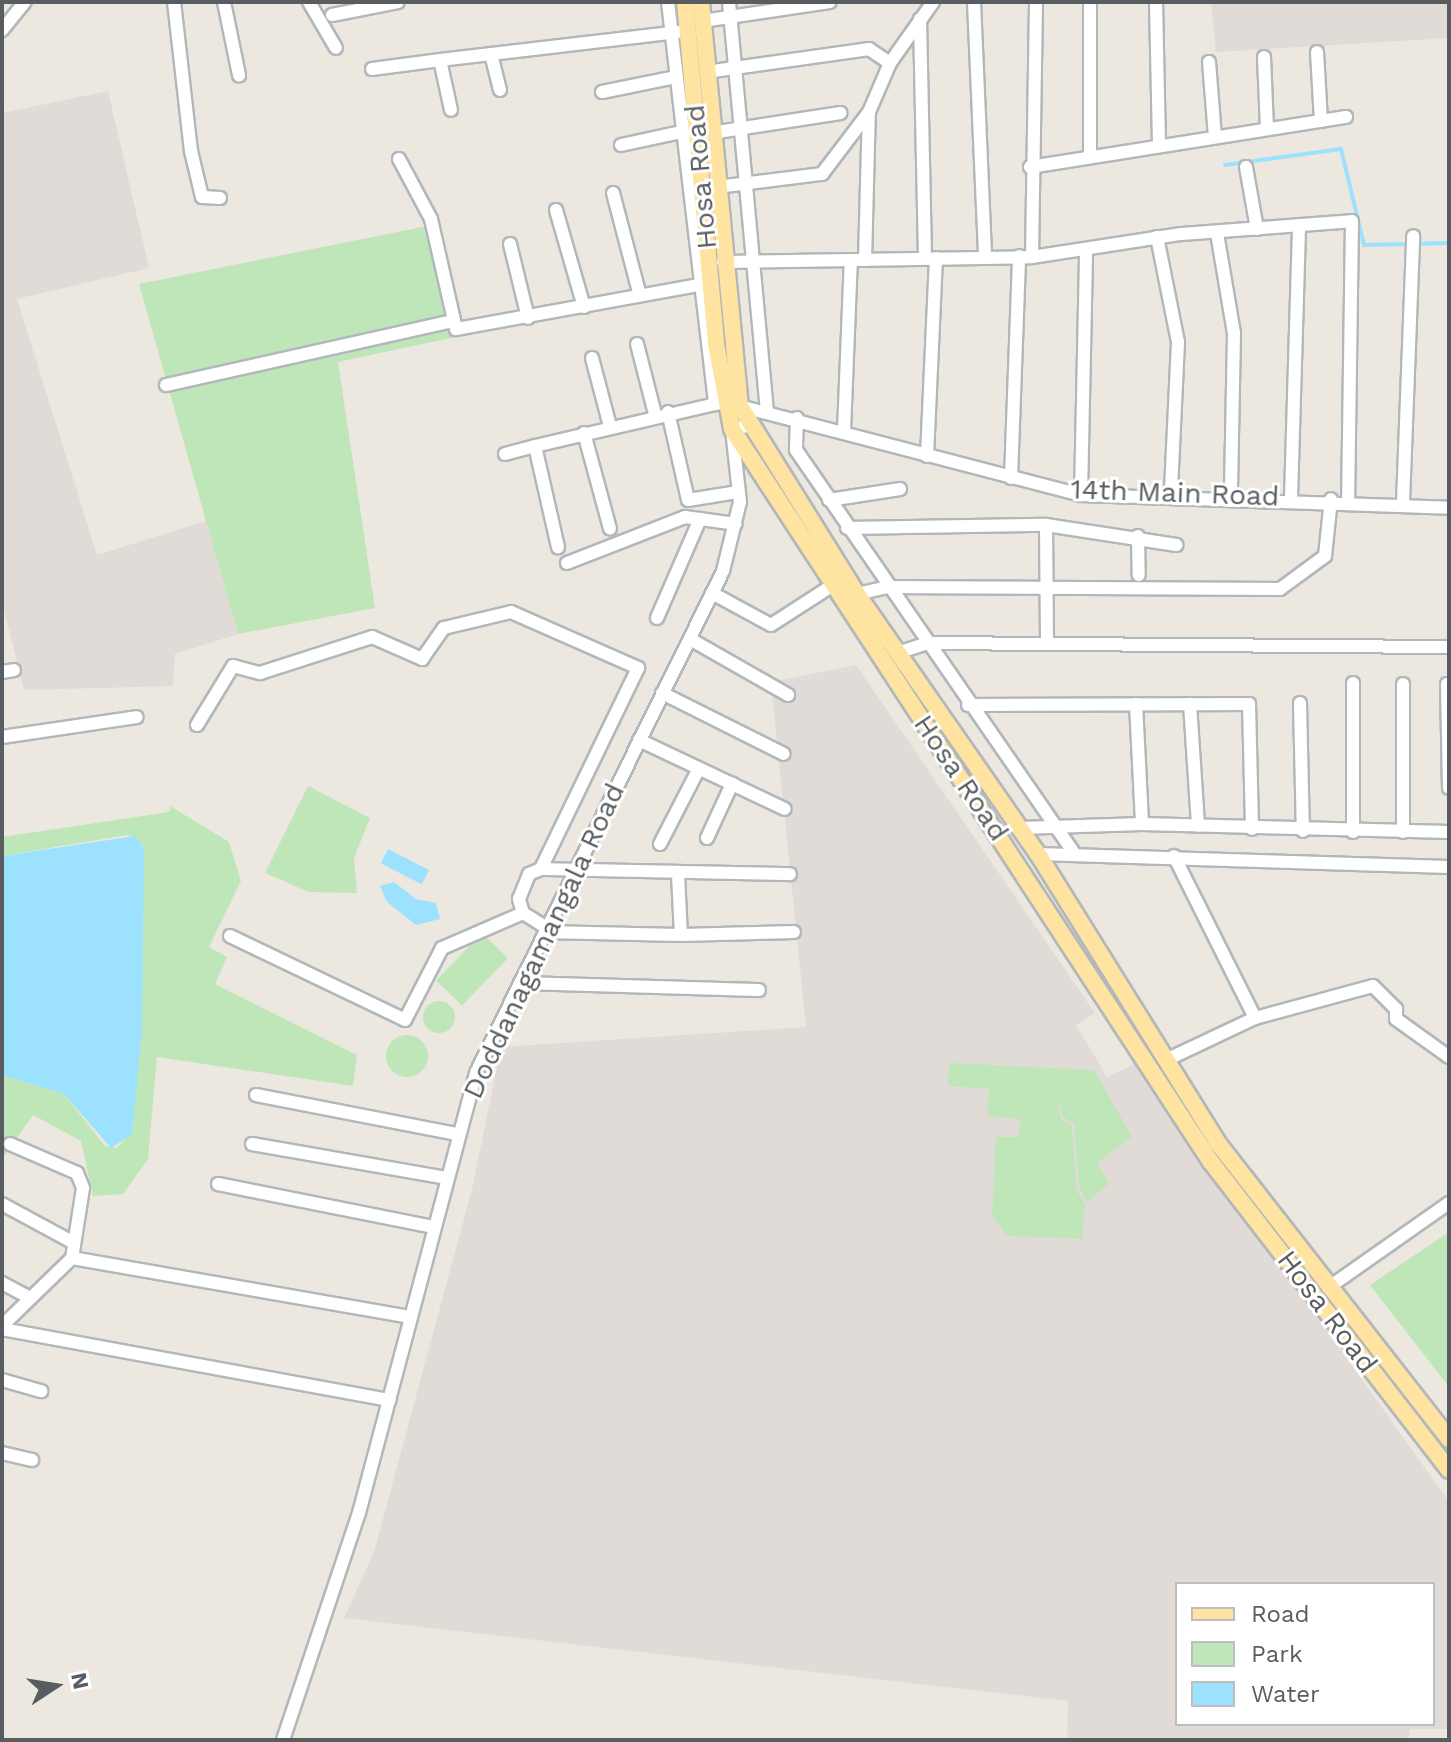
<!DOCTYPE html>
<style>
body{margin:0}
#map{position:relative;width:1451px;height:1742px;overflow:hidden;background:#ece8df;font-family:"Work Sans",sans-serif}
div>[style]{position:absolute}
.industrial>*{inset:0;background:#e0dbd7}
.green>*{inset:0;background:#bfe6b9;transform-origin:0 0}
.round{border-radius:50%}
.water>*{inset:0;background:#9ce2ff;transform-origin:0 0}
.stream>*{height:4px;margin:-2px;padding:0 2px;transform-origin:2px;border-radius:2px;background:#9ce2ff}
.roads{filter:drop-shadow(2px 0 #b2b7bb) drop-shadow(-2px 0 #b2b7bb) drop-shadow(0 2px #b2b7bb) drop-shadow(0 -2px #b2b7bb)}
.minor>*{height:12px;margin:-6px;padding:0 6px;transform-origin:6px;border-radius:6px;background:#fff}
.major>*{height:16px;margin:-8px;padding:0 8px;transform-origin:8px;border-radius:8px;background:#ffe3a1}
span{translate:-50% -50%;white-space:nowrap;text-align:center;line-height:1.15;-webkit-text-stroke:6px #fff;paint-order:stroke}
.street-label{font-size:28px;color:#585d61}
.frame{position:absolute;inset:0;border:4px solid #585d61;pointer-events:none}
.legend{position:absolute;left:1175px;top:1582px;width:260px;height:144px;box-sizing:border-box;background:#fff;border:2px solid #bcbec0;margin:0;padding:10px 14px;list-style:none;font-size:24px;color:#585d61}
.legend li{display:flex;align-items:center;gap:16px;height:40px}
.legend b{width:40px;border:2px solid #bcbec0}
.north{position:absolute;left:16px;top:1646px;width:80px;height:80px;-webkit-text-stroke:6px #fff;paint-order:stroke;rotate:78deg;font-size:22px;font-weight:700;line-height:32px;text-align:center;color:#585d61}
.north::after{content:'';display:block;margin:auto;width:28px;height:36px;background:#585d61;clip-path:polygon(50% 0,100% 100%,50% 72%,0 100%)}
</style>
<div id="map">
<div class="industrial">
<div style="clip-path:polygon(1211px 2px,1449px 2px,1449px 38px,1216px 52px)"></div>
<div style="clip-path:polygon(108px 91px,149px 268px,17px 299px,97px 555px,206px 521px,238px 634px,175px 654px,173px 686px,24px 690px,2px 601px,2px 113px)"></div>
<div style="clip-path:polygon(evenodd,856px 665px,1095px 1013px,1076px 1025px,1107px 1077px,1137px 1063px,1449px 1502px,1449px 1729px,1410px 1729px,1408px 1740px,1067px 1740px,1068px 1701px,344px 1618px,374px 1552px,472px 1189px,501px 1047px,806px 1027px,771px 682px,856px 665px,1177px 1584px,1433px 1584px,1433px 1724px,1177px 1724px,1177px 1584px)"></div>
</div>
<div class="green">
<div style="clip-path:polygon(437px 224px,460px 336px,338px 362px,375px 608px,238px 634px,139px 284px)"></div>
<div style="clip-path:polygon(308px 786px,370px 818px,354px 858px,357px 893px,309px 892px,265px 873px)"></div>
<div style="clip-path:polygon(170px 806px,229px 842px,241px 881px,209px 947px,227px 957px,215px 984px,357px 1055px,353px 1086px,157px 1057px,148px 1159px,123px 1194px,93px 1196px,81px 1141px,33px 1115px,2px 1159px,2px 1075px,64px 1094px,105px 1146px,117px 1148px,133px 1129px,143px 845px,127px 835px,2px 856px,2px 837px,169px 812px)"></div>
<div style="left:482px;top:933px;width:36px;height:66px;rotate:44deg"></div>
<div class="round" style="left:423px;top:1001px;width:32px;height:32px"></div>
<div class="round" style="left:386px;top:1035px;width:42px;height:42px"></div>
<div style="clip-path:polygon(949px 1063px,1094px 1070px,1132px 1137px,1097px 1163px,1109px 1184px,1087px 1202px,1079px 1186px,1074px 1124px,1063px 1117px,1057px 1097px,1061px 1119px,1072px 1126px,1077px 1191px,1085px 1204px,1082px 1239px,1007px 1236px,992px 1216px,996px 1137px,1019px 1137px,1020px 1119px,987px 1116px,989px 1089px,948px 1086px)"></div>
<div style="clip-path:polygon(1449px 1232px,1449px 1387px,1370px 1285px)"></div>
</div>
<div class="water">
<div style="clip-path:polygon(135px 836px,144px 848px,142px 1031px,132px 1134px,111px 1148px,64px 1094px,2px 1075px,2px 856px)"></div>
<div style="left:388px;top:849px;width:46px;height:16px;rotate:27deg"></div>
<div style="clip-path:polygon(394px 882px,416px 899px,436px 903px,440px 919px,416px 925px,387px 902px,380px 886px)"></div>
</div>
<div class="stream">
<div style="left:1225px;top:165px;width:117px;rotate:-7.9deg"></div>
<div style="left:1341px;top:149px;width:99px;rotate:76.5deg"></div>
<div style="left:1364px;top:245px;width:85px;rotate:-1.3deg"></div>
</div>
<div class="roads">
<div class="minor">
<div style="left:174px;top:2px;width:150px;rotate:83.5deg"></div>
<div style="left:191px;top:151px;width:47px;rotate:76.6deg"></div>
<div style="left:202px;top:197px;width:18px;rotate:3deg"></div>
<div style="left:224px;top:2px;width:75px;rotate:78.4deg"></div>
<div style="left:309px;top:2px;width:53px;rotate:59.6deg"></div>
<div style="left:668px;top:2px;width:405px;rotate:83.3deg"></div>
<div style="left:729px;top:2px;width:411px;rotate:84.7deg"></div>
<div style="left:974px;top:2px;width:255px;rotate:87.5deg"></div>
<div style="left:1090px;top:2px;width:155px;rotate:90deg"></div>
<div style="left:1156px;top:2px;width:144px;rotate:88.8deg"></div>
<div style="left:332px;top:15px;width:67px;rotate:-11.1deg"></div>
<div style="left:920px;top:19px;width:239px;rotate:88.8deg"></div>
<div style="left:702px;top:21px;width:129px;rotate:-8.4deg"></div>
<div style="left:2px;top:30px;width:36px;rotate:-51deg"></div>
<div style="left:1317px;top:52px;width:69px;rotate:86.7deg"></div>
<div style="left:491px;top:54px;width:37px;rotate:76deg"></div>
<div style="left:1264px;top:57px;width:72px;rotate:87.6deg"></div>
<div style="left:440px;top:60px;width:239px;rotate:-6.7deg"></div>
<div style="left:1209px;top:62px;width:75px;rotate:85.4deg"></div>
<div style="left:372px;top:69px;width:69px;rotate:-7.5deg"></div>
<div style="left:440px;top:60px;width:51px;rotate:77.6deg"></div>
<div style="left:706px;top:72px;width:165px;rotate:-8deg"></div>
<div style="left:869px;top:49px;width:25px;rotate:34deg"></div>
<div style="left:602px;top:92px;width:76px;rotate:-11.5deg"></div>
<div style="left:711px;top:133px;width:131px;rotate:-8.8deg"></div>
<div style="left:621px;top:145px;width:61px;rotate:-12.2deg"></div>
<div style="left:399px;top:159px;width:68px;rotate:61.9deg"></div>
<div style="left:431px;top:219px;width:113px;rotate:77.2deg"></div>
<div style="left:456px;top:329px;width:258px;rotate:-10.3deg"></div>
<div style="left:1030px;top:167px;width:320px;rotate:-9deg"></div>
<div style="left:1246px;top:167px;width:63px;rotate:79.9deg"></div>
<div style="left:717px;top:187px;width:106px;rotate:-7.1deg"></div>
<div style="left:822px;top:174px;width:78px;rotate:-52.8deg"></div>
<div style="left:869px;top:112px;width:53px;rotate:-66.8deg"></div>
<div style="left:890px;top:63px;width:75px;rotate:-54.8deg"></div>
<div style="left:613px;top:193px;width:106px;rotate:75.3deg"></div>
<div style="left:556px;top:210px;width:101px;rotate:73.9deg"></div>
<div style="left:1217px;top:233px;width:101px;rotate:80.4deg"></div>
<div style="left:1234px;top:333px;width:163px;rotate:91.1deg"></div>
<div style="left:1157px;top:237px;width:107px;rotate:78.7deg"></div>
<div style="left:1178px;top:342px;width:151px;rotate:92.7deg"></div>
<div style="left:510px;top:244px;width:76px;rotate:76.3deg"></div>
<div style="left:1032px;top:257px;width:255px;rotate:-89.1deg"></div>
<div style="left:865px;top:260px;width:148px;rotate:-88.5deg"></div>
<div style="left:723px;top:262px;width:309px;rotate:-0.9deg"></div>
<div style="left:1032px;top:257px;width:151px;rotate:-8.8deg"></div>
<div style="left:1181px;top:234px;width:171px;rotate:-4.3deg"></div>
<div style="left:1352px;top:221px;width:279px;rotate:90.8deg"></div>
<div style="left:637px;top:344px;width:72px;rotate:75.6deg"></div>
<div style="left:592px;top:358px;width:70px;rotate:75.2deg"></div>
<div style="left:166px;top:385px;width:293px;rotate:-12.6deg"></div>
<div style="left:668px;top:412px;width:90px;rotate:77.2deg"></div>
<div style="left:688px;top:500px;width:51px;rotate:-9.1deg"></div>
<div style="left:797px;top:418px;width:32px;rotate:92deg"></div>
<div style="left:796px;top:450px;width:487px;rotate:55.4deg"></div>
<div style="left:844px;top:431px;width:171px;rotate:-87.7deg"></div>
<div style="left:584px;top:433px;width:99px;rotate:74.8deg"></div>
<div style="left:535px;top:446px;width:194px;rotate:-13.1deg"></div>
<div style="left:724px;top:402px;width:369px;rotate:14.6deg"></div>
<div style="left:1081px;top:495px;width:368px;rotate:2deg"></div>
<div style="left:505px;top:454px;width:31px;rotate:-15deg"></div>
<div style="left:535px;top:446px;width:104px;rotate:77.2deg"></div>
<div style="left:927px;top:456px;width:198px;rotate:-87.4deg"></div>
<div style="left:1011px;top:478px;width:222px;rotate:-87.9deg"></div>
<div style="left:1081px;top:495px;width:246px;rotate:-88.8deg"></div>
<div style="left:1291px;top:498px;width:273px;rotate:-88.3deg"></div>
<div style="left:829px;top:500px;width:72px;rotate:-8.8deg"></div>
<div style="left:1403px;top:502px;width:266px;rotate:-87.8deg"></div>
<div style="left:1046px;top:525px;width:118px;rotate:89.5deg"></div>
<div style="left:847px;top:528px;width:199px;rotate:-0.9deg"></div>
<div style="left:1046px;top:525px;width:132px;rotate:8.7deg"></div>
<div style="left:1138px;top:536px;width:39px;rotate:89deg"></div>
<div style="left:567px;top:563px;width:127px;rotate:-21.3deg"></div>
<div style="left:685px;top:517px;width:51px;rotate:7.8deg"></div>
<div style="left:712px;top:593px;width:67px;rotate:28.5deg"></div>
<div style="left:771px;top:625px;width:74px;rotate:-32.8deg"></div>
<div style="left:857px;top:594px;width:32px;rotate:-13deg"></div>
<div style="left:888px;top:587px;width:392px;rotate:0.3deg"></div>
<div style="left:1280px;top:589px;width:56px;rotate:-36.3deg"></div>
<div style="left:1325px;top:556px;width:57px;rotate:-84deg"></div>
<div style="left:657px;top:618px;width:108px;rotate:-66.5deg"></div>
<div style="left:690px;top:639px;width:113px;rotate:29.7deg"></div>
<div style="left:897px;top:653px;width:32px;rotate:-18deg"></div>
<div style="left:927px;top:643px;width:522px;rotate:0.44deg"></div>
<div style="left:2px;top:672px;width:12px;rotate:-9deg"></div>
<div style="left:1353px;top:683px;width:149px;rotate:90deg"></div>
<div style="left:1403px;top:684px;width:148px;rotate:90deg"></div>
<div style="left:1447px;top:684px;width:104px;rotate:88.9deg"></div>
<div style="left:662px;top:693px;width:136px;rotate:26.6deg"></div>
<div style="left:1300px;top:703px;width:128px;rotate:88.7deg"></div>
<div style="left:1136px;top:704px;width:120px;rotate:87.1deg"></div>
<div style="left:1190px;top:704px;width:122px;rotate:86.2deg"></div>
<div style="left:968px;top:705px;width:281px;rotate:-0.2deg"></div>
<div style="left:1249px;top:704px;width:125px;rotate:88.6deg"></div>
<div style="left:197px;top:725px;width:69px;rotate:-58.6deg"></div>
<div style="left:233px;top:666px;width:28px;rotate:15deg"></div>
<div style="left:260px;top:673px;width:118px;rotate:-17.8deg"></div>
<div style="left:372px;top:637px;width:55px;rotate:23.7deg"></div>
<div style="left:422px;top:659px;width:38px;rotate:-55deg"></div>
<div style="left:444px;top:628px;width:69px;rotate:-13.4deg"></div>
<div style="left:511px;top:612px;width:139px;rotate:23.8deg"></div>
<div style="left:638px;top:668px;width:223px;rotate:115.8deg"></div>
<div style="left:2px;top:737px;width:136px;rotate:-8.4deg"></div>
<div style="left:639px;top:740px;width:161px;rotate:25.3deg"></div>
<div style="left:1020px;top:828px;width:122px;rotate:-1.9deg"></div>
<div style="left:1142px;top:824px;width:307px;rotate:1.5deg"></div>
<div style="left:707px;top:838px;width:60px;rotate:-65.2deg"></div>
<div style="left:660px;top:844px;width:85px;rotate:-62.8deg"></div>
<div style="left:1038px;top:854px;width:411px;rotate:1.8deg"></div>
<div style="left:1174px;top:856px;width:181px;rotate:63.4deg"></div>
<div style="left:1255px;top:1018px;width:122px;rotate:-15.2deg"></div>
<div style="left:1373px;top:986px;width:33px;rotate:45deg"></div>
<div style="left:1396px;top:1009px;width:10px;rotate:90deg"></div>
<div style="left:1396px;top:1019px;width:65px;rotate:35.6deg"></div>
<div style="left:678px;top:874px;width:61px;rotate:87.2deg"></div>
<div style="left:681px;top:935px;width:113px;rotate:-1.5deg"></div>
<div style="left:547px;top:928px;width:28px;rotate:-148deg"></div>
<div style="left:523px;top:913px;width:15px;rotate:-106deg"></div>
<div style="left:519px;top:899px;width:27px;rotate:-68deg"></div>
<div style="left:529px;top:874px;width:13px;rotate:-23deg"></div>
<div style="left:541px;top:869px;width:249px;rotate:1.2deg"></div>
<div style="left:545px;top:932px;width:136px;rotate:1.3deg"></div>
<div style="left:230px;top:936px;width:194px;rotate:25.6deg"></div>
<div style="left:405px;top:1020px;width:81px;rotate:-62.8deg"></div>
<div style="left:442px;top:948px;width:88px;rotate:-23.4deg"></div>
<div style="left:520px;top:983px;width:239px;rotate:1.7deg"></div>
<div style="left:1166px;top:1060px;width:98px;rotate:-25.3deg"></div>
<div style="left:256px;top:1095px;width:205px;rotate:11deg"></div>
<div style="left:10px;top:1144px;width:73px;rotate:23.4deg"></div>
<div style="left:77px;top:1173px;width:16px;rotate:68deg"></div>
<div style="left:83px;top:1188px;width:71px;rotate:98.9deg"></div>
<div style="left:252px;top:1144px;width:197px;rotate:9.9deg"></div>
<div style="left:218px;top:1184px;width:219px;rotate:11.3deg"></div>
<div style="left:2px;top:1204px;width:82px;rotate:28.4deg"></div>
<div style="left:2px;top:1283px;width:32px;rotate:28deg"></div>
<div style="left:1328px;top:1288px;width:148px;rotate:-35.1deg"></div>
<div style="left:2px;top:1326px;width:98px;rotate:-44.2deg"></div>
<div style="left:72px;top:1258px;width:344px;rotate:9.9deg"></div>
<div style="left:2px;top:1329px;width:394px;rotate:10.4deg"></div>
<div style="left:2px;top:1380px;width:41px;rotate:15.8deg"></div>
<div style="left:2px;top:1453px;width:31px;rotate:13deg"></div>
<div style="left:283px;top:1740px;width:239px;rotate:-71.5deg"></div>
<div style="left:359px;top:1513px;width:457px;rotate:-75.1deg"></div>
<div style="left:477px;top:1071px;width:557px;rotate:-63.8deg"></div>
<div style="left:723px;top:571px;width:71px;rotate:-76.2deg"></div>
<div style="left:740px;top:502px;width:73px;rotate:-96.3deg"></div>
<div style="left:732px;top:429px;width:20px;rotate:-11deg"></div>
</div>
<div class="major">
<div style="left:685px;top:2px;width:343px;rotate:84.8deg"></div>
<div style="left:716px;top:344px;width:86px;rotate:79.3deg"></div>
<div style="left:732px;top:429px;width:876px;rotate:56.84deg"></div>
<div style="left:1211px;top:1162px;width:389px;rotate:52.3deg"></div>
<div style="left:701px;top:2px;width:406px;rotate:84.5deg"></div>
<div style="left:740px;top:406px;width:221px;rotate:58.1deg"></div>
<div style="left:857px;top:594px;width:317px;rotate:55.2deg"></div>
<div style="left:1038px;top:854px;width:339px;rotate:58.1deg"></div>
<div style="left:1217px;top:1142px;width:377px;rotate:52deg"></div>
</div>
</div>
<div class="street-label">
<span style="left:701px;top:177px;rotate:-95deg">Hosa Road</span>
<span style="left:1175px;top:493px;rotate:2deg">14th Main Road</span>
<span style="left:961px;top:778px;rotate:56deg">Hosa Road</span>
<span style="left:544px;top:941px;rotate:-65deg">Doddanagamangala Road</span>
<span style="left:1327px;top:1312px;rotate:53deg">Hosa Road</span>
</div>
<div class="frame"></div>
<ul class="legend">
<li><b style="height:10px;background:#ffe3a1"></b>Road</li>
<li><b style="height:22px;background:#bfe6b9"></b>Park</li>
<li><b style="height:22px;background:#9ce2ff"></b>Water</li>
</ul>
<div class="north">N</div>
</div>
